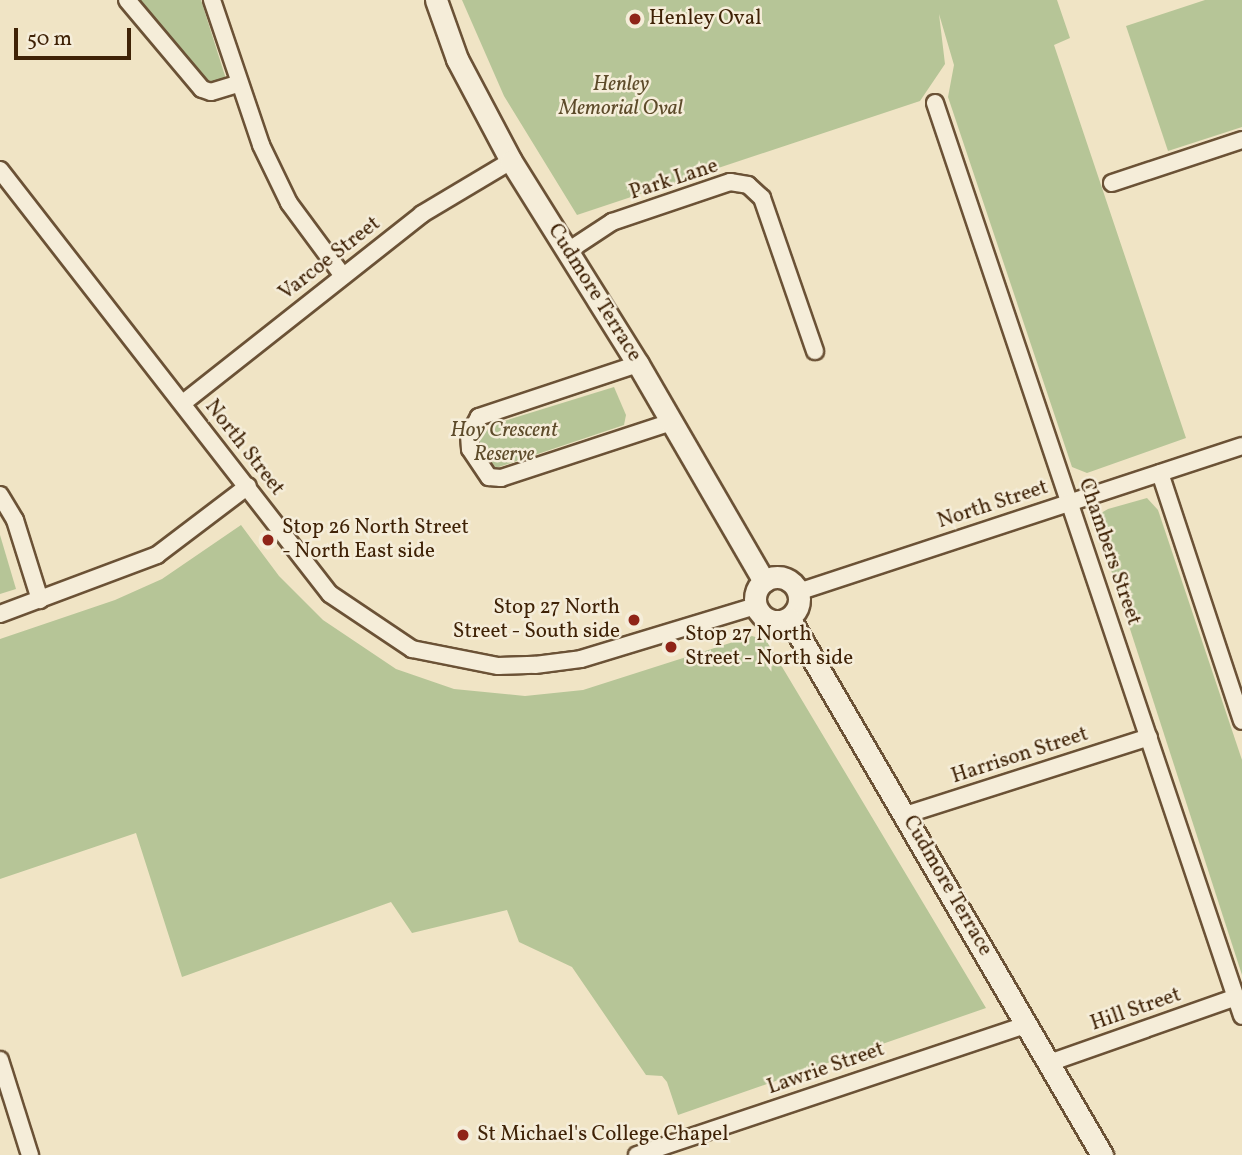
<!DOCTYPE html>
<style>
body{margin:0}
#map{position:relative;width:1242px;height:1155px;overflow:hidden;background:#f0e4c5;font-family:Vollkorn,serif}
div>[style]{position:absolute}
.green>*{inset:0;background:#b6c597}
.roads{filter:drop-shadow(2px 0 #6b5236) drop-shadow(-2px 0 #6b5236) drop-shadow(0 2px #6b5236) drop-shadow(0 -2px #6b5236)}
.street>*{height:16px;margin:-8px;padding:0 8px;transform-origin:8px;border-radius:8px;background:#f5edd9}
.secondary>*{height:21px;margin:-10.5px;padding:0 10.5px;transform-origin:10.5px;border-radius:10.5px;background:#f5edd9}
.secondary>.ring{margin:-10.5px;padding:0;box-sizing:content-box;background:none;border:21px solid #f5edd9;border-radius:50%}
.dots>*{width:19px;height:19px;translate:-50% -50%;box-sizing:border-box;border:4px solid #f5edd9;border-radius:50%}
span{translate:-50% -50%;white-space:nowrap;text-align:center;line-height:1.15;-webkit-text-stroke:5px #f5edd9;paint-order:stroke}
.poi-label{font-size:21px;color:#3f2206}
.left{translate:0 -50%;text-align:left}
.right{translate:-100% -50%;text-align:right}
.park-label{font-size:21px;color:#5d4b2a;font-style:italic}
.street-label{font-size:21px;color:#3f2206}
.scale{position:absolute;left:14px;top:28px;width:117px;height:32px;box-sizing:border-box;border:4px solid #3f2206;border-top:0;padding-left:9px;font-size:21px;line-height:24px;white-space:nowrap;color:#3f2206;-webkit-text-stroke:5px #f5edd9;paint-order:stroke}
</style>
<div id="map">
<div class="green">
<div style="clip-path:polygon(138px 0,201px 0,226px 79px,213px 82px,196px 75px)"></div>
<div style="clip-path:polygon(462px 0,1057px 0,1070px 38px,1054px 45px,1186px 438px,1087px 473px,1072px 467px,948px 97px,954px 65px,939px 14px,945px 64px,920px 101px,577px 215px,504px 96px)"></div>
<div style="clip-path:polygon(1205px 0,1242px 0,1242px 127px,1168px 151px,1126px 26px)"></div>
<div style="clip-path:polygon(614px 387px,626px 415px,624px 425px,496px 468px,477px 443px,491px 425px)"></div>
<div style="clip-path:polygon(1147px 498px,1158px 510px,1242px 760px,1242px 975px,1097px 527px,1101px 513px,1108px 509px)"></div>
<div style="clip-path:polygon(241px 525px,279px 576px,323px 620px,396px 669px,454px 689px,525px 696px,583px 690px,752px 636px,766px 640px,986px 1008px,678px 1115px,667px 1082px,662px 1076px,646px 1075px,572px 967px,519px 942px,507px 910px,412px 933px,391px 902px,182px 977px,136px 833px,0 879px,0 639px,115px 600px,162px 579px)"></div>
<div style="clip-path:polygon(0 535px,16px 589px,0 594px)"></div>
</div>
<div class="roads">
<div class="street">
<div style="left:127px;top:0;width:116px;rotate:49.9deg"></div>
<div style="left:202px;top:89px;width:9px;rotate:18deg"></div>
<div style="left:211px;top:92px;width:30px;rotate:-17deg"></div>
<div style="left:212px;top:0;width:153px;rotate:71.3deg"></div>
<div style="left:261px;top:145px;width:64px;rotate:64.2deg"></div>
<div style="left:289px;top:203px;width:91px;rotate:53.5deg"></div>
<div style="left:935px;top:103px;width:963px;rotate:71.41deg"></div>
<div style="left:0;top:170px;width:537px;rotate:52.11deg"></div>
<div style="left:330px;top:594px;width:99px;rotate:33.9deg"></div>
<div style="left:412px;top:649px;width:88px;rotate:11.2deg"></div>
<div style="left:498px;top:666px;width:37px;rotate:-2deg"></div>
<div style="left:535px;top:665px;width:46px;rotate:-7.4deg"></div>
<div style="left:581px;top:659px;width:182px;rotate:-16.9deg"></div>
<div style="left:1112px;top:183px;width:137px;rotate:-18.3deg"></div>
<div style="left:568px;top:251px;width:53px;rotate:-33.4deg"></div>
<div style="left:612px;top:222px;width:125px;rotate:-18.7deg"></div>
<div style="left:730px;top:182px;width:18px;rotate:9deg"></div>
<div style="left:748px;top:185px;width:19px;rotate:43deg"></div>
<div style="left:762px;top:198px;width:162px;rotate:70.9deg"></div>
<div style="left:638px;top:364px;width:168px;rotate:161.6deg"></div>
<div style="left:479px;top:417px;width:21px;rotate:119deg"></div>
<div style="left:469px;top:435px;width:14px;rotate:86deg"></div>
<div style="left:470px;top:449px;width:34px;rotate:56deg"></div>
<div style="left:489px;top:477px;width:12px;rotate:5deg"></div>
<div style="left:501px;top:478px;width:179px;rotate:-18.2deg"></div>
<div style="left:183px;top:403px;width:305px;rotate:-38.3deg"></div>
<div style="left:422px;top:214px;width:104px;rotate:-30.8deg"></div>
<div style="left:1160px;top:473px;width:261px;rotate:71.7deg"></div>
<div style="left:0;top:495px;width:29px;rotate:59deg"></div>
<div style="left:15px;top:520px;width:84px;rotate:72.6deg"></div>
<div style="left:798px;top:592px;width:467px;rotate:-18.2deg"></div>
<div style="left:0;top:614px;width:168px;rotate:-20.6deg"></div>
<div style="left:157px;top:555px;width:114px;rotate:-37.2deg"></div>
<div style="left:905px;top:815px;width:256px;rotate:-17.7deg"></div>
<div style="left:0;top:1060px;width:100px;rotate:72.5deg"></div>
<div style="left:1049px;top:1063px;width:198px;rotate:-19.4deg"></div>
<div style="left:637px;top:1155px;width:412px;rotate:-18.5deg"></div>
</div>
<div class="secondary">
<div style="left:436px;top:0;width:63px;rotate:70.4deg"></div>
<div style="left:457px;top:59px;width:115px;rotate:62.1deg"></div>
<div style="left:511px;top:161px;width:239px;rotate:58deg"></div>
<div style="left:638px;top:364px;width:251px;rotate:59.9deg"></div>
<div class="ring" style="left:755px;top:577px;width:23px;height:23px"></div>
<div style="left:789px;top:618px;width:622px;rotate:59.76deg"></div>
</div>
</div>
<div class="dots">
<div style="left:635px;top:19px;background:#8f2418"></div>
<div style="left:268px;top:540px;background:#8f2418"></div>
<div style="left:634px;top:620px;background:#8f2418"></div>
<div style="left:671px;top:647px;background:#8f2418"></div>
<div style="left:463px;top:1135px;background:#8f2418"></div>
</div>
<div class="poi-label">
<span class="left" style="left:649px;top:19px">Henley Oval</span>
<span class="left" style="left:282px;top:540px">Stop 26 North Street<br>- North East side</span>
<span class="right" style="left:620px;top:620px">Stop 27 North<br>Street - South side</span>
<span class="left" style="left:685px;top:647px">Stop 27 North<br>Street - North side</span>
<span class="left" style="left:477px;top:1135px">St Michael's College Chapel</span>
</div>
<div class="park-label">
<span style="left:621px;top:97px">Henley<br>Memorial Oval</span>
<span style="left:504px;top:443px">Hoy Crescent<br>Reserve</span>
</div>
<div class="street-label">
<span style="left:674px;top:180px;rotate:-18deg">Park Lane</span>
<span style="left:330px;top:259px;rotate:-38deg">Varcoe Street</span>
<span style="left:594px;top:293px;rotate:58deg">Cudmore Terrace</span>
<span style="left:244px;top:448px;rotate:52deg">North Street</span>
<span style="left:993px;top:505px;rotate:-18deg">North Street</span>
<span style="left:1109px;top:552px;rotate:71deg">Chambers Street</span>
<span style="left:1020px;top:756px;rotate:-18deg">Harrison Street</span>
<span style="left:947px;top:886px;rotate:60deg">Cudmore Terrace</span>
<span style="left:1136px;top:1010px;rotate:-19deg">Hill Street</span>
<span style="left:826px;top:1069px;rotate:-19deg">Lawrie Street</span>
</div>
<div class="scale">50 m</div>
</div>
